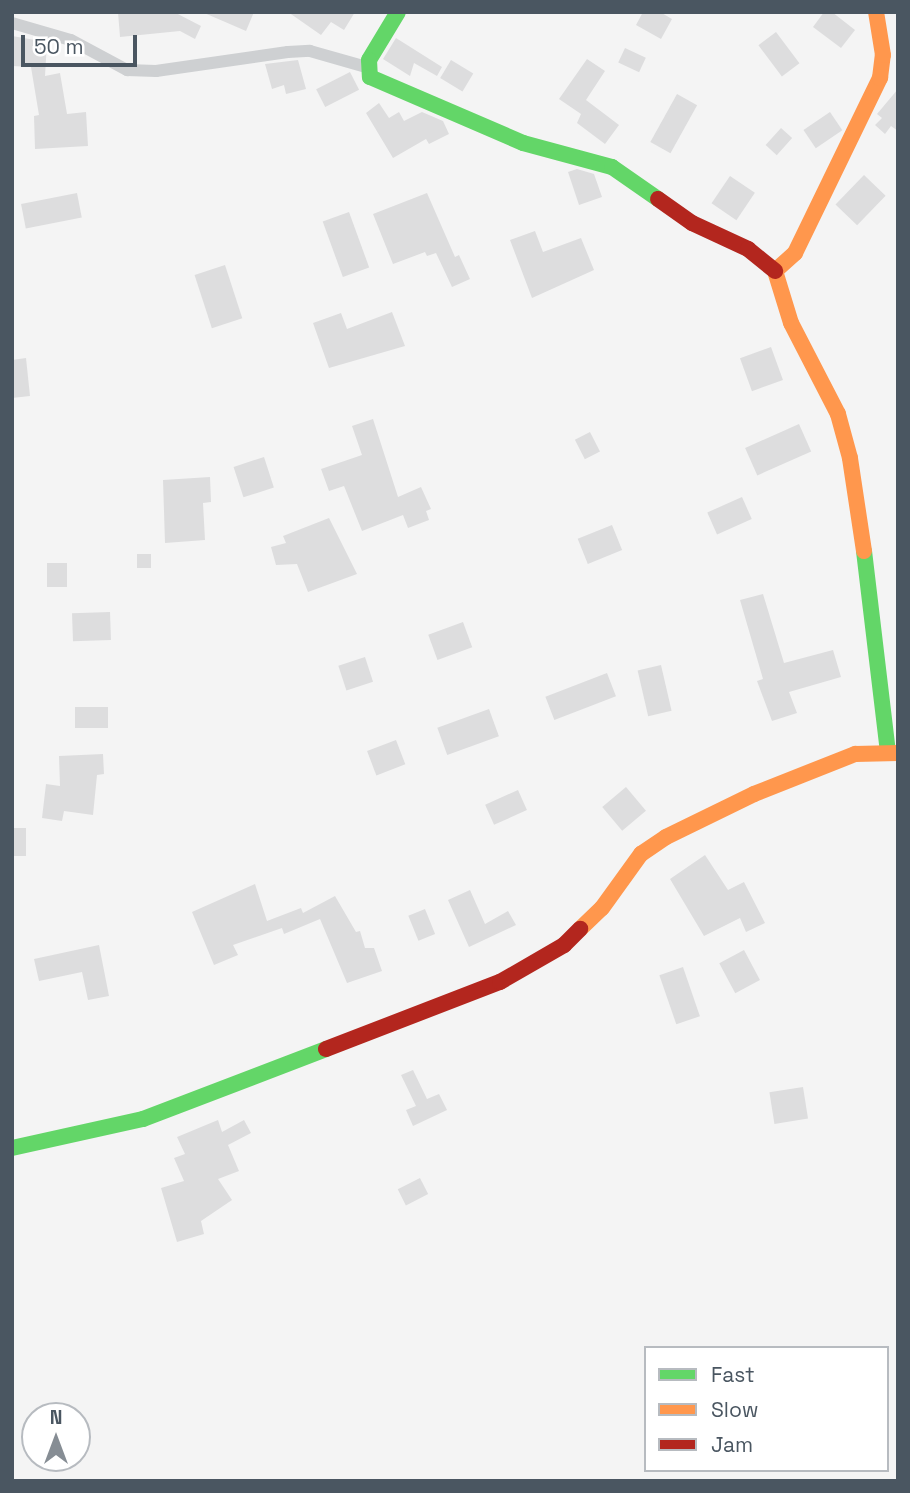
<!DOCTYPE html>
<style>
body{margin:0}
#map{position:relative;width:910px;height:1493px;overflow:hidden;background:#f4f4f4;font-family:"Space Grotesk",sans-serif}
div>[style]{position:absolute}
.building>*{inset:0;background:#ddddde;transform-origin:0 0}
.street>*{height:12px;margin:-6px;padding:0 6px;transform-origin:6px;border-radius:6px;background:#ced0d2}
.fast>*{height:16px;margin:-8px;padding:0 8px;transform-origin:8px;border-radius:8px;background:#63d668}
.slow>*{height:16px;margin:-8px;padding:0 8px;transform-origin:8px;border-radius:8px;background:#ff974d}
.jam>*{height:16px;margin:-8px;padding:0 8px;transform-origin:8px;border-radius:8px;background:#b3261e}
span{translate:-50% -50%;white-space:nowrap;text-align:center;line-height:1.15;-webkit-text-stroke:5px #fff;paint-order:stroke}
.frame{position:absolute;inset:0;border:14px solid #4a5661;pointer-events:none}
.legend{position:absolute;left:644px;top:1346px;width:245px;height:126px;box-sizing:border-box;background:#fff;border:2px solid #b7bbc0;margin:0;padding:9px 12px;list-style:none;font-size:21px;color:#4a5661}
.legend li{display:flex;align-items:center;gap:14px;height:35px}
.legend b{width:35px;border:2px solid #b7bbc0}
.north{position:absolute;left:21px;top:1402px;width:70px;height:70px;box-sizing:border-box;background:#fff;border:2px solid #b7bbc0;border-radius:50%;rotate:0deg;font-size:19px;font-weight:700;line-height:28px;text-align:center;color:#4a5661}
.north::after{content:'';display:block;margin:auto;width:24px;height:32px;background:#868d94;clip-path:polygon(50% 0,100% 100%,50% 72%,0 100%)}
.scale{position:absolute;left:21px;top:35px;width:116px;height:32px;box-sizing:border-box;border:4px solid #4a5661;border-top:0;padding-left:9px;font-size:21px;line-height:24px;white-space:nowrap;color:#4a5661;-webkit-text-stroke:5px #fff;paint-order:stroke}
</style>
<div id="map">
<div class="building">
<div style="clip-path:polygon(118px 12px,174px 12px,201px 26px,195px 39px,180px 31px,120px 37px)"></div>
<div style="clip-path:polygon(202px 12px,254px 12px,246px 31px)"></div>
<div style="clip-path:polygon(288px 12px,355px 12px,344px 30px,331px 22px,321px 35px)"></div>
<div style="clip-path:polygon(643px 12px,660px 12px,672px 19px,661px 39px,636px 25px)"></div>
<div style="clip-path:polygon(824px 12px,832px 12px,855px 30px,841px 48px,813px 27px)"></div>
<div style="left:776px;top:32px;width:39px;height:22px;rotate:53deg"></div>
<div style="clip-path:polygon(12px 36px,47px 42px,45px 76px,60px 73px,67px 114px,86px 112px,88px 146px,35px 149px,34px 116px,39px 115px,31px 67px,12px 66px)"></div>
<div style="clip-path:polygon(396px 38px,442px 67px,437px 76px,414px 63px,410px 76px,383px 59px)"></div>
<div style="left:625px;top:48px;width:23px;height:16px;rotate:25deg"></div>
<div style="clip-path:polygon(587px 59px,605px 71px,586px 100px,619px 125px,605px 144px,577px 123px,581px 114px,559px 99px)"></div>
<div style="clip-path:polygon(298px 60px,306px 89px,286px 94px,284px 85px,272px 89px,265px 64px)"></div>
<div style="left:451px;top:60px;width:26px;height:21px;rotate:31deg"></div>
<div style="left:350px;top:72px;width:20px;height:38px;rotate:63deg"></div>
<div style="clip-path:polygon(898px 89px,898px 131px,891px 126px,885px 134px,875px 125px,882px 118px,877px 114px)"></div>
<div style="left:677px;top:94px;width:23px;height:55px;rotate:29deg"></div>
<div style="clip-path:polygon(379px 103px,389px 118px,399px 112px,404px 121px,422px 112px,443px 121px,449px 134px,429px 144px,426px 139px,393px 158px,366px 113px)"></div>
<div style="left:830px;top:112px;width:22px;height:32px;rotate:56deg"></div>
<div style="left:781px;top:128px;width:15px;height:23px;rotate:42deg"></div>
<div style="clip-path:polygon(577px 169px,594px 174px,602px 197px,579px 205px,568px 172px)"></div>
<div style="left:864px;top:175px;width:30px;height:41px;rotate:44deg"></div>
<div style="left:730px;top:176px;width:30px;height:33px;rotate:34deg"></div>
<div style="left:77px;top:193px;width:25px;height:57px;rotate:79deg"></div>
<div style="clip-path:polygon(427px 193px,455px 257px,459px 255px,470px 279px,452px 287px,436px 253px,427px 256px,425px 252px,393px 264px,373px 214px)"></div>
<div style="left:349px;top:212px;width:59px;height:28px;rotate:70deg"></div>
<div style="clip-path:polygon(535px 231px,543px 252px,581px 238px,594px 270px,532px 298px,510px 240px)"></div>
<div style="left:225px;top:265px;width:56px;height:32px;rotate:72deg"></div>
<div style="clip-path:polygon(392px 312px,405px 346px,329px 368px,313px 323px,341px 313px,347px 329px)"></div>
<div style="left:771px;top:347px;width:35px;height:33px;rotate:70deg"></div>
<div style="clip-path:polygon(26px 358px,30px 396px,12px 398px,12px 360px)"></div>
<div style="clip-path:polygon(373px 419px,398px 497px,421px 487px,431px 509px,426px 511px,429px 520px,408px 528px,403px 515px,362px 531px,344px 486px,329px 491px,321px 469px,362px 455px,352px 426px)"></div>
<div style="left:799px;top:424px;width:30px;height:59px;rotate:66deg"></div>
<div style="left:590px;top:432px;width:22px;height:17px;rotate:63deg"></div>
<div style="left:264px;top:457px;width:32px;height:32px;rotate:72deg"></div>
<div style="clip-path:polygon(210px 477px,211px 502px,203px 503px,205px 540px,165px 543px,163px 480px)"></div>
<div style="left:742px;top:497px;width:24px;height:38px;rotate:66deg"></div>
<div style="clip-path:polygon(329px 518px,357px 574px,308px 592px,297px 564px,276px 565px,271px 547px,286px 543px,283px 536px)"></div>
<div style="left:612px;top:525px;width:27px;height:37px;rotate:68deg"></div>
<div style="left:137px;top:554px;width:14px;height:14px"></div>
<div style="left:47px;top:563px;width:20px;height:24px"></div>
<div style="clip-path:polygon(763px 594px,784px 663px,833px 650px,841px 677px,789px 692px,797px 713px,772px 721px,757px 681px,763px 679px,740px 600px)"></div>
<div style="left:110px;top:612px;width:28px;height:38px;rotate:88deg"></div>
<div style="left:463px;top:622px;width:27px;height:37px;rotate:70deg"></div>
<div style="left:365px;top:657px;width:26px;height:28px;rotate:72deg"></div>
<div style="left:661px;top:665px;width:47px;height:24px;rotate:77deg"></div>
<div style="left:607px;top:673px;width:25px;height:66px;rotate:69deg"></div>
<div style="left:75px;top:707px;width:33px;height:21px"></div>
<div style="left:489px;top:709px;width:29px;height:55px;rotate:70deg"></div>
<div style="left:396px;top:740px;width:26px;height:31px;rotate:69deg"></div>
<div style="clip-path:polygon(103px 754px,104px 774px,97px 775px,93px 815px,64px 811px,62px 821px,42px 818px,46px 784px,60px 786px,59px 756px)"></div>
<div style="left:626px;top:787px;width:31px;height:31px;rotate:50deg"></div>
<div style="left:518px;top:790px;width:22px;height:36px;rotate:66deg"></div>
<div style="left:12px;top:828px;width:14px;height:28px"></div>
<div style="clip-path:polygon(705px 855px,728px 890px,744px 882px,765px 923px,746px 932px,740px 918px,704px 936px,670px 879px)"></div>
<div style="clip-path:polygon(255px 884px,267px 921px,301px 908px,303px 913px,335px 896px,356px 932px,360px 931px,365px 948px,374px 948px,382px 971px,347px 983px,320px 919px,284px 934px,282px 928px,233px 945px,238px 955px,214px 965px,192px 912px)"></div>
<div style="clip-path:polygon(470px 890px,485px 924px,508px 911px,516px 925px,469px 947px,448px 900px)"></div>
<div style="left:425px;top:909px;width:27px;height:18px;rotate:68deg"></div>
<div style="clip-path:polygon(99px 945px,109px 996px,88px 1000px,82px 972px,39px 981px,34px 959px)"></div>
<div style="left:744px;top:950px;width:34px;height:28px;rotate:62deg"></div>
<div style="left:683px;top:967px;width:52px;height:25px;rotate:71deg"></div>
<div style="clip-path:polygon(413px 1070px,427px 1099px,439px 1094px,447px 1110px,413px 1126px,406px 1110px,416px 1106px,401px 1075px)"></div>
<div style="left:803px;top:1087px;width:32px;height:34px;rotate:81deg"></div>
<div style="clip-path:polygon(218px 1120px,222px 1132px,244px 1120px,251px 1133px,228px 1145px,239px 1171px,218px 1179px,232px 1200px,201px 1221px,204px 1234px,177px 1242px,161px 1188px,184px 1181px,174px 1158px,185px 1154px,177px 1137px)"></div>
<div style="left:420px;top:1178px;width:18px;height:25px;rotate:63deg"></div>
</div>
<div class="street">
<div style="left:12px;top:23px;width:61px;rotate:16.1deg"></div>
<div style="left:71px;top:40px;width:64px;rotate:28.2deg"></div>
<div style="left:127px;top:70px;width:29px;rotate:2deg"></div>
<div style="left:156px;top:71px;width:133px;rotate:-8.2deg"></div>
<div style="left:288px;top:52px;width:22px;rotate:-3deg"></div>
<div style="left:310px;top:51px;width:58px;rotate:15.9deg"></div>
</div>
<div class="fast">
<div style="left:398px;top:12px;width:56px;rotate:121.1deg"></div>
<div style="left:369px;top:60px;width:17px;rotate:87deg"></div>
<div style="left:370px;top:77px;width:167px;rotate:23.3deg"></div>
<div style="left:523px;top:143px;width:92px;rotate:15.1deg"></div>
<div style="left:612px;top:167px;width:56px;rotate:34.8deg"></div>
<div style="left:864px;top:551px;width:202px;rotate:83.2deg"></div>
<div style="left:12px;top:1148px;width:134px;rotate:-12.5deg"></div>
<div style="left:143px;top:1119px;width:196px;rotate:-20.9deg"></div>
</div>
<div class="slow">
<div style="left:864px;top:551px;width:94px;rotate:-98.6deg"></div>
<div style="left:850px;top:458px;width:46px;rotate:-105.3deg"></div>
<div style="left:838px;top:414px;width:102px;rotate:-117.3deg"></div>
<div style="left:791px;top:323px;width:54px;rotate:-107.1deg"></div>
<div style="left:775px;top:271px;width:27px;rotate:-42deg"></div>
<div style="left:795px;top:253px;width:195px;rotate:-64.1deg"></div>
<div style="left:880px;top:78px;width:23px;rotate:-83deg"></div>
<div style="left:883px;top:55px;width:44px;rotate:-99.2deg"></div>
<div style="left:580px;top:929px;width:30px;rotate:-44deg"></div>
<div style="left:602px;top:908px;width:67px;rotate:-54.2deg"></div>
<div style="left:641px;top:854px;width:30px;rotate:-34deg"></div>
<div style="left:666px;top:837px;width:98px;rotate:-26deg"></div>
<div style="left:754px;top:794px;width:109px;rotate:-21.6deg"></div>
<div style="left:855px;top:754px;width:43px;rotate:-1.3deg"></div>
</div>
<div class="jam">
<div style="left:658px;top:199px;width:42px;rotate:35.2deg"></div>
<div style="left:692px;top:223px;width:62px;rotate:24.9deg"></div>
<div style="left:748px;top:249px;width:35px;rotate:39deg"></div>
<div style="left:326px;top:1049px;width:186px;rotate:-21.1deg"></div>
<div style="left:500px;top:982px;width:74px;rotate:-30deg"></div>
<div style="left:564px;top:945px;width:23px;rotate:-45deg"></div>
</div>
<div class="frame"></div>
<ul class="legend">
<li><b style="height:9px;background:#63d668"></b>Fast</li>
<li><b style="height:9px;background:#ff974d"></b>Slow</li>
<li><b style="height:9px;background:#b3261e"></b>Jam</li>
</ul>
<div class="north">N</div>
<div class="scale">50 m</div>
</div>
